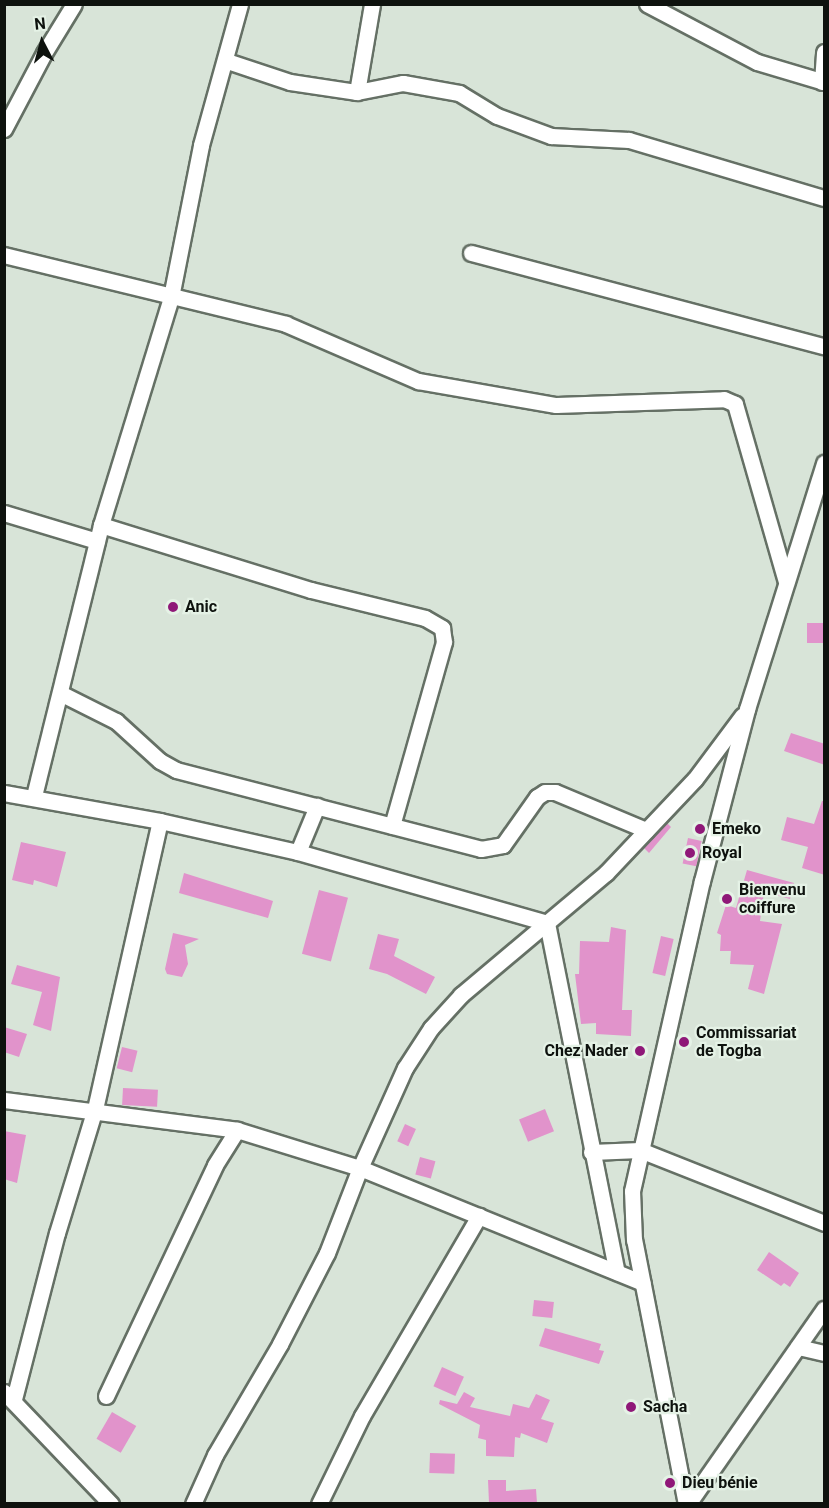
<!DOCTYPE html>
<meta charset="utf-8">
<style>
body{margin:0}
#map{position:relative;width:829px;height:1508px;overflow:hidden;background:#d8e4d8;font-family:Roboto,sans-serif}
div>[style]{position:absolute}
.building>*{inset:0;background:#e193cb;transform-origin:0 0}
.roads{filter:drop-shadow(2px 0 #657065) drop-shadow(-2px 0 #657065) drop-shadow(0 2px #657065) drop-shadow(0 -2px #657065)}
.minor>*{height:15px;margin:-7.5px;padding:0 7.5px;transform-origin:7.5px;border-radius:7.5px;background:#fff}
.dots>*{width:16px;height:16px;translate:-50% -50%;box-sizing:border-box;border:3px solid #e5f2e6;border-radius:50%}
span{translate:-50% -50%;white-space:nowrap;text-align:center;line-height:1.15;-webkit-text-stroke:4.5px #e5f2e6;paint-order:stroke}
.poi-label{font-size:16px;color:#0e120e;font-weight:700}
.left{translate:0 -50%;text-align:left}
.right{translate:-100% -50%;text-align:right}
.frame{position:absolute;inset:0;border:6px solid #0e120e;pointer-events:none}
.north{position:absolute;left:12px;top:12px;width:60px;height:60px;-webkit-text-stroke:4px #e5f2e6;paint-order:stroke;rotate:354deg;font-size:16px;font-weight:700;line-height:24px;text-align:center;color:#0e120e}
.north::after{content:'';display:block;margin:auto;width:21px;height:27px;background:#0e120e;clip-path:polygon(50% 0,100% 100%,50% 72%,0 100%)}
</style>
<div id="map">
<div class="building">
<div style="left:825px;top:623px;width:20px;height:18px;rotate:90deg"></div>
<div style="clip-path:polygon(791px 733px,825px 744px,825px 765px,784px 751px)"></div>
<div style="clip-path:polygon(822px 801px,825px 801px,825px 875px,802px 868px,808px 847px,781px 840px,787px 817px,814px 824px)"></div>
<div style="clip-path:polygon(667px 823px,671px 827px,649px 853px,644px 848px)"></div>
<div style="left:688px;top:838px;width:14px;height:26px;rotate:12deg"></div>
<div style="clip-path:polygon(21px 842px,66px 852px,57px 887px,34px 880px,33px 885px,12px 880px)"></div>
<div style="clip-path:polygon(747px 870px,794px 883px,790px 899px,764px 892px,760px 921px,782px 924px,764px 994px,748px 989px,754px 965px,730px 964px,731px 951px,720px 951px,721px 935px,717px 933px,726px 905px,736px 908px)"></div>
<div style="clip-path:polygon(184px 873px,273px 901px,268px 918px,179px 893px)"></div>
<div style="left:319px;top:890px;width:30px;height:66px;rotate:15deg"></div>
<div style="clip-path:polygon(611px 927px,626px 930px,622px 1010px,632px 1010px,631px 1036px,596px 1034px,596px 1023px,581px 1024px,575px 974px,579px 974px,580px 941px,609px 942px)"></div>
<div style="clip-path:polygon(173px 933px,199px 939px,185px 945px,188px 964px,182px 977px,167px 974px,165px 969px)"></div>
<div style="clip-path:polygon(378px 934px,399px 939px,394px 956px,435px 977px,426px 994px,387px 974px,369px 969px)"></div>
<div style="left:661px;top:936px;width:13px;height:38px;rotate:13deg"></div>
<div style="clip-path:polygon(17px 965px,60px 977px,51px 1031px,33px 1025px,42px 992px,11px 984px)"></div>
<div style="clip-path:polygon(4px 1027px,27px 1034px,19px 1057px,4px 1052px)"></div>
<div style="left:122px;top:1047px;width:16px;height:22px;rotate:14deg"></div>
<div style="left:123px;top:1088px;width:35px;height:17px;rotate:3deg"></div>
<div style="left:545px;top:1109px;width:24px;height:28px;rotate:68deg"></div>
<div style="left:405px;top:1124px;width:12px;height:19px;rotate:24deg"></div>
<div style="clip-path:polygon(4px 1131px,26px 1135px,17px 1183px,4px 1179px)"></div>
<div style="left:420px;top:1157px;width:16px;height:18px;rotate:15deg"></div>
<div style="clip-path:polygon(769px 1252px,799px 1273px,790px 1287px,784px 1283px,781px 1286px,757px 1270px)"></div>
<div style="left:534px;top:1300px;width:20px;height:16px;rotate:6deg"></div>
<div style="clip-path:polygon(545px 1328px,601px 1344px,599px 1350px,604px 1351px,599px 1364px,539px 1346px)"></div>
<div style="left:442px;top:1367px;width:24px;height:21px;rotate:24deg"></div>
<div style="clip-path:polygon(464px 1392px,475px 1398px,470px 1407px,510px 1416px,513px 1404px,529px 1408px,536px 1394px,550px 1400px,541px 1419px,554px 1423px,547px 1443px,521px 1433px,520px 1438px,515px 1437px,514px 1457px,486px 1456px,486px 1440px,478px 1438px,480px 1425px,439px 1404px,440px 1400px,457px 1404px)"></div>
<div style="left:112px;top:1412px;width:28px;height:31px;rotate:30deg"></div>
<div style="left:430px;top:1453px;width:25px;height:20px;rotate:2deg"></div>
<div style="clip-path:polygon(488px 1480px,506px 1480px,506px 1491px,536px 1489px,537px 1503px,489px 1503px)"></div>
</div>
<div class="roads">
<div class="minor">
<div style="left:647px;top:4px;width:124px;rotate:27.8deg"></div>
<div style="left:757px;top:62px;width:70px;rotate:16.6deg"></div>
<div style="left:227px;top:61px;width:66px;rotate:18.4deg"></div>
<div style="left:290px;top:82px;width:68px;rotate:8.5deg"></div>
<div style="left:357px;top:92px;width:47px;rotate:-11.1deg"></div>
<div style="left:403px;top:83px;width:57px;rotate:10.1deg"></div>
<div style="left:459px;top:93px;width:44px;rotate:31.2deg"></div>
<div style="left:497px;top:116px;width:58px;rotate:20.3deg"></div>
<div style="left:551px;top:136px;width:78px;rotate:2.9deg"></div>
<div style="left:629px;top:140px;width:203px;rotate:16.6deg"></div>
<div style="left:822px;top:82px;width:30px;rotate:-86deg"></div>
<div style="left:357px;top:92px;width:89px;rotate:-80.3deg"></div>
<div style="left:4px;top:129px;width:86px;rotate:-62.2deg"></div>
<div style="left:44px;top:53px;width:57px;rotate:-58.5deg"></div>
<div style="left:471px;top:253px;width:365px;rotate:14.8deg"></div>
<div style="left:4px;top:255px;width:290px;rotate:13.7deg"></div>
<div style="left:286px;top:324px;width:144px;rotate:23.4deg"></div>
<div style="left:418px;top:381px;width:140px;rotate:9.9deg"></div>
<div style="left:556px;top:405px;width:168px;rotate:-2deg"></div>
<div style="left:724px;top:399px;width:12px;rotate:24deg"></div>
<div style="left:735px;top:404px;width:185px;rotate:74deg"></div>
<div style="left:4px;top:513px;width:97px;rotate:16.8deg"></div>
<div style="left:101px;top:525px;width:220px;rotate:17.2deg"></div>
<div style="left:311px;top:590px;width:117px;rotate:13.8deg"></div>
<div style="left:425px;top:618px;width:20px;rotate:30deg"></div>
<div style="left:442px;top:628px;width:14px;rotate:82deg"></div>
<div style="left:444px;top:642px;width:191px;rotate:105.8deg"></div>
<div style="left:60px;top:693px;width:63px;rotate:26.6deg"></div>
<div style="left:116px;top:721px;width:59px;rotate:42.3deg"></div>
<div style="left:160px;top:761px;width:18px;rotate:29deg"></div>
<div style="left:176px;top:770px;width:315px;rotate:14.5deg"></div>
<div style="left:481px;top:849px;width:22px;rotate:-10deg"></div>
<div style="left:503px;top:845px;width:59px;rotate:-54.7deg"></div>
<div style="left:537px;top:797px;width:9px;rotate:-32deg"></div>
<div style="left:545px;top:792px;width:10px"></div>
<div style="left:555px;top:792px;width:99px;rotate:22.7deg"></div>
<div style="left:4px;top:793px;width:158px;rotate:10.2deg"></div>
<div style="left:160px;top:821px;width:141px;rotate:12.7deg"></div>
<div style="left:298px;top:852px;width:259px;rotate:15.9deg"></div>
<div style="left:547px;top:923px;width:356px;rotate:78.7deg"></div>
<div style="left:34px;top:796px;width:279px;rotate:-76.1deg"></div>
<div style="left:101px;top:525px;width:239px;rotate:-72.9deg"></div>
<div style="left:171px;top:297px;width:155px;rotate:-78.8deg"></div>
<div style="left:201px;top:145px;width:146px;rotate:-74.5deg"></div>
<div style="left:298px;top:852px;width:50px;rotate:-67.6deg"></div>
<div style="left:4px;top:1100px;width:235px;rotate:7.3deg"></div>
<div style="left:237px;top:1130px;width:129px;rotate:17.2deg"></div>
<div style="left:360px;top:1168px;width:305px;rotate:22.1deg"></div>
<div style="left:591px;top:1152px;width:49px;rotate:-2.3deg"></div>
<div style="left:640px;top:1150px;width:198px;rotate:21.6deg"></div>
<div style="left:798px;top:1347px;width:27px;rotate:13deg"></div>
<div style="left:4px;top:1392px;width:155px;rotate:46.3deg"></div>
<div style="left:106px;top:1396px;width:255px;rotate:-64.7deg"></div>
<div style="left:215px;top:1165px;width:41px;rotate:-57.8deg"></div>
<div style="left:14px;top:1399px;width:171px;rotate:-75.5deg"></div>
<div style="left:57px;top:1233px;width:130px;rotate:-73deg"></div>
<div style="left:95px;top:1109px;width:295px;rotate:-77.3deg"></div>
<div style="left:193px;top:1504px;width:54px;rotate:-65.8deg"></div>
<div style="left:215px;top:1455px;width:129px;rotate:-59.6deg"></div>
<div style="left:280px;top:1344px;width:102px;rotate:-62.7deg"></div>
<div style="left:327px;top:1253px;width:91px;rotate:-68.8deg"></div>
<div style="left:360px;top:1168px;width:110px;rotate:-65.8deg"></div>
<div style="left:405px;top:1068px;width:48px;rotate:-57deg"></div>
<div style="left:431px;top:1028px;width:45px;rotate:-47.7deg"></div>
<div style="left:461px;top:995px;width:189px;rotate:-40.1deg"></div>
<div style="left:606px;top:873px;width:129px;rotate:-46.6deg"></div>
<div style="left:695px;top:779px;width:79px;rotate:-53.3deg"></div>
<div style="left:319px;top:1504px;width:98px;rotate:-64deg"></div>
<div style="left:362px;top:1416px;width:232px;rotate:-59.7deg"></div>
<div style="left:686px;top:1504px;width:269px;rotate:-101.1deg"></div>
<div style="left:634px;top:1240px;width:49px;rotate:-92.3deg"></div>
<div style="left:632px;top:1191px;width:318px;rotate:-77.3deg"></div>
<div style="left:702px;top:881px;width:178px;rotate:-75.3deg"></div>
<div style="left:747px;top:709px;width:258px;rotate:-72.6deg"></div>
<div style="left:688px;top:1504px;width:238px;rotate:-55.1deg"></div>
</div>
</div>
<div class="dots">
<div style="left:173px;top:607px;background:#8f1878"></div>
<div style="left:700px;top:829px;background:#8f1878"></div>
<div style="left:690px;top:853px;background:#8f1878"></div>
<div style="left:727px;top:899px;background:#8f1878"></div>
<div style="left:684px;top:1042px;background:#8f1878"></div>
<div style="left:640px;top:1051px;background:#8f1878"></div>
<div style="left:631px;top:1407px;background:#8f1878"></div>
<div style="left:670px;top:1483px;background:#8f1878"></div>
</div>
<div class="poi-label">
<span class="left" style="left:185px;top:607px">Anic</span>
<span class="left" style="left:712px;top:829px">Emeko</span>
<span class="left" style="left:702px;top:853px">Royal</span>
<span class="left" style="left:739px;top:899px">Bienvenu<br>coiffure</span>
<span class="left" style="left:696px;top:1042px">Commissariat<br>de Togba</span>
<span class="right" style="left:628px;top:1051px">Chez Nader</span>
<span class="left" style="left:643px;top:1407px">Sacha</span>
<span class="left" style="left:682px;top:1483px">Dieu bénie</span>
</div>
<div class="frame"></div>
<div class="north">N</div>
</div>
